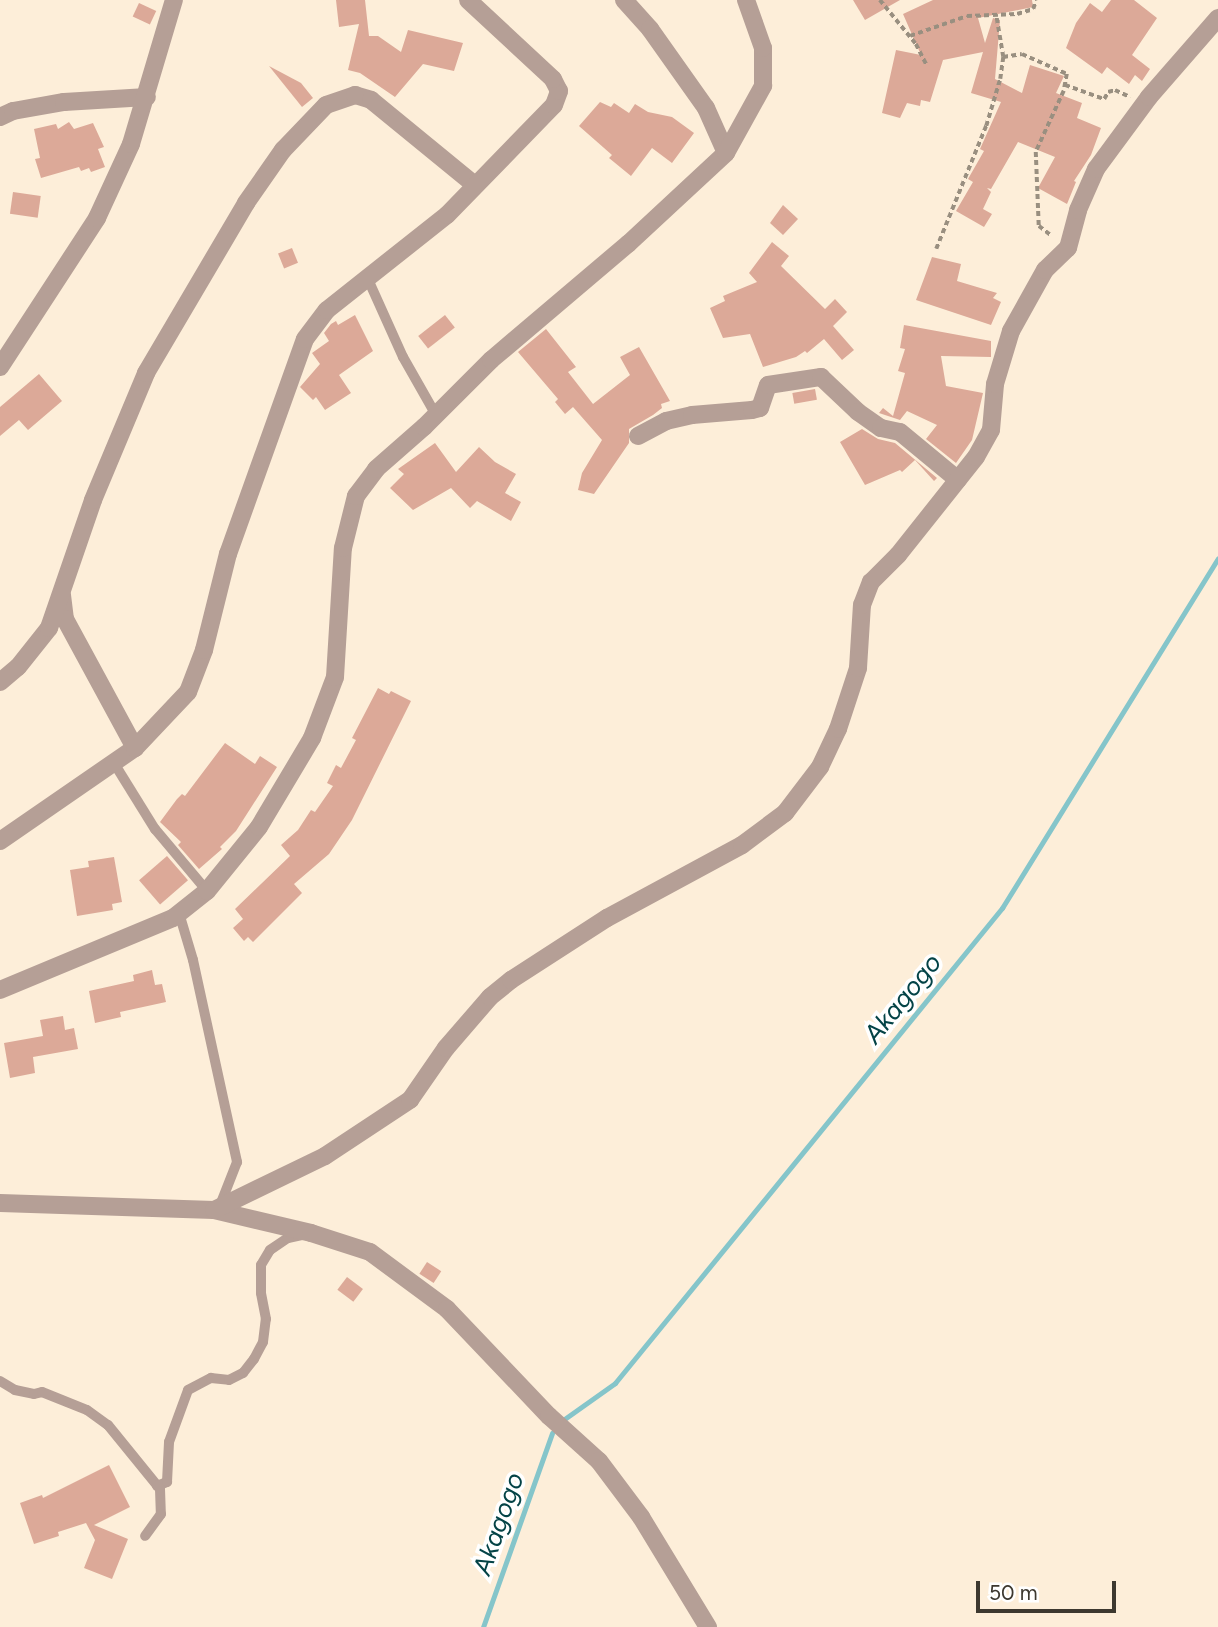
<!DOCTYPE html>
<style>
body{margin:0}
#map{position:relative;width:1218px;height:1627px;overflow:hidden;background:#fdeed9;font-family:Figtree,sans-serif}
div>[style]{position:absolute}
.stream>*{height:5px;margin:-2.5px;padding:0 2.5px;transform-origin:2.5px;border-radius:2.5px;background:#85c5ca}
.building>*{inset:0;background:#dca998;transform-origin:0 0}
.path>*{height:3.5px;margin-top:-1.75px;transform-origin:0;background:repeating-linear-gradient(90deg,#998f80 0 5px,transparent 0 8.5px)}
.service>*{height:10px;margin:-5px;padding:0 5px;transform-origin:5px;border-radius:5px;background:#b59f96}
.minor>*{height:18px;margin:-9px;padding:0 9px;transform-origin:9px;border-radius:9px;background:#b59f96}
span{translate:-50% -50%;white-space:nowrap;text-align:center;line-height:1.15;-webkit-text-stroke:7px #fff;paint-order:stroke}
.water-label{font-size:26px;color:#044346;font-style:italic}
.scale{position:absolute;left:976px;top:1581px;width:140px;height:32px;box-sizing:border-box;border:4px solid #3d382f;border-top:0;padding-left:9px;font-size:21px;line-height:24px;white-space:nowrap;color:#3d382f;-webkit-text-stroke:5px #fff;paint-order:stroke}
</style>
<div id="map">
<div class="stream">
<div style="left:563px;top:1420px;width:64px;rotate:-35.4deg"></div>
<div style="left:615px;top:1383px;width:613px;rotate:-50.83deg"></div>
<div style="left:1002px;top:908px;width:411px;rotate:-58.3deg"></div>
<div style="left:483px;top:1627px;width:206px;rotate:-70.4deg"></div>
</div>
<div class="building">
<div style="clip-path:polygon(336px 0,365px 0,369px 36px,378px 36px,401px 52px,408px 30px,463px 43px,454px 71px,423px 64px,395px 97px,360px 73px,348px 70px,359px 24px,339px 27px)"></div>
<div style="clip-path:polygon(853px 0,900px 0,865px 20px)"></div>
<div style="clip-path:polygon(933px 0,1032px 0,1033px 7px,978px 18px,985px 43px,993px 18px,1000px 20px,995px 79px,1022px 93px,1030px 65px,1064px 76px,1056px 93px,1082px 103px,1077px 118px,1101px 128px,1091px 155px,1074px 181px,1076px 182px,1067px 204px,1038px 188px,1055px 157px,1018px 142px,991px 189px,987px 188px,991px 192px,983px 209px,992px 214px,984px 227px,956px 211px,973px 182px,968px 179px,984px 151px,980px 149px,1001px 102px,971px 93px,983px 52px,943px 60px,930px 102px,921px 100px,920px 106px,907px 103px,900px 118px,882px 113px,896px 50px,921px 55px,903px 14px)"></div>
<div style="clip-path:polygon(1111px 0,1134px 0,1157px 18px,1132px 55px,1150px 69px,1142px 81px,1135px 75px,1129px 84px,1107px 67px,1102px 74px,1066px 48px,1076px 23px,1090px 3px,1102px 12px)"></div>
<div style="left:139px;top:3px;width:19px;height:15px;rotate:25deg"></div>
<div style="clip-path:polygon(269px 66px,301px 83px,313px 98px,302px 107px)"></div>
<div style="clip-path:polygon(600px 102px,611px 107px,614px 103px,629px 113px,635px 104px,648px 112px,672px 117px,694px 133px,672px 163px,652px 148px,631px 176px,609px 158px,612px 155px,579px 126px)"></div>
<div style="clip-path:polygon(69px 122px,74px 129px,93px 123px,104px 147px,98px 149px,105px 167px,91px 172px,89px 168px,81px 171px,79px 167px,41px 178px,35px 159px,40px 158px,34px 129px,56px 124px,58px 129px)"></div>
<div style="left:13px;top:192px;width:28px;height:22px;rotate:8deg"></div>
<div style="clip-path:polygon(783px 205px,798px 219px,783px 235px,770px 223px)"></div>
<div style="clip-path:polygon(772px 242px,789px 256px,781px 266px,825px 309px,835px 299px,847px 312px,833px 326px,854px 350px,842px 360px,824px 339px,807px 353px,805px 351px,796px 357px,763px 367px,750px 334px,723px 338px,710px 308px,725px 301px,723px 296px,757px 282px,749px 273px)"></div>
<div style="left:292px;top:248px;width:16px;height:15px;rotate:68deg"></div>
<div style="clip-path:polygon(932px 257px,961px 264px,957px 281px,997px 293px,993px 298px,1001px 302px,991px 325px,916px 300px)"></div>
<div style="clip-path:polygon(355px 315px,373px 351px,339px 375px,351px 393px,325px 410px,316px 397px,313px 400px,300px 387px,320px 364px,312px 353px,329px 341px,324px 333px,331px 324px,336px 321px,338px 325px)"></div>
<div style="left:445px;top:315px;width:16px;height:34px;rotate:52deg"></div>
<div style="clip-path:polygon(904px 325px,991px 341px,991px 357px,941px 356px,946px 386px,983px 393px,972px 440px,956px 463px,926px 439px,937px 425px,907px 411px,900px 420px,879px 413px,883px 408px,893px 416px,905px 373px,898px 371px,905px 349px,900px 348px)"></div>
<div style="clip-path:polygon(546px 329px,576px 367px,568px 372px,593px 404px,630px 375px,620px 357px,639px 347px,670px 401px,661px 404px,662px 408px,653px 415px,629px 429px,629px 443px,594px 494px,578px 490px,582px 473px,602px 440px,573px 407px,565px 414px,555px 402px,558px 399px,518px 352px)"></div>
<div style="clip-path:polygon(39px 374px,62px 401px,28px 430px,19px 420px,0 436px,0 407px)"></div>
<div style="left:815px;top:389px;width:11px;height:23px;rotate:80deg"></div>
<div style="clip-path:polygon(862px 429px,878px 439px,895px 443px,937px 478px,934px 481px,915px 460px,902px 472px,900px 470px,865px 485px,840px 442px)"></div>
<div style="clip-path:polygon(435px 443px,456px 472px,479px 447px,495px 462px,516px 474px,505px 493px,521px 502px,511px 521px,477px 501px,470px 508px,451px 488px,413px 510px,390px 488px,404px 474px,398px 469px)"></div>
<div style="clip-path:polygon(378px 688px,389px 694px,391px 691px,411px 701px,352px 820px,329px 854px,294px 884px,302px 893px,253px 942px,248px 937px,244px 941px,233px 928px,243px 919px,235px 909px,290px 856px,281px 845px,298px 830px,311px 810px,315px 812px,333px 786px,327px 783px,336px 765px,341px 768px,356px 740px,352px 738px)"></div>
<div style="clip-path:polygon(225px 743px,255px 764px,260px 756px,277px 767px,236px 831px,220px 847px,222px 849px,199px 869px,178px 845px,181px 842px,160px 822px,177px 799px,182px 794px,185px 796px)"></div>
<div style="left:167px;top:856px;width:32px;height:37px;rotate:49deg"></div>
<div style="clip-path:polygon(114px 857px,122px 902px,112px 904px,113px 910px,77px 916px,70px 870px,89px 867px,88px 861px)"></div>
<div style="clip-path:polygon(152px 970px,155px 985px,162px 984px,166px 1002px,120px 1012px,121px 1017px,95px 1023px,89px 991px,134px 981px,133px 975px)"></div>
<div style="clip-path:polygon(63px 1016px,65px 1030px,74px 1028px,78px 1049px,33px 1057px,35px 1073px,10px 1078px,4px 1043px,43px 1036px,40px 1020px)"></div>
<div style="left:427px;top:1262px;width:17px;height:14px;rotate:33deg"></div>
<div style="left:347px;top:1277px;width:20px;height:16px;rotate:37deg"></div>
<div style="clip-path:polygon(109px 1465px,130px 1507px,94px 1525px,128px 1539px,112px 1579px,84px 1568px,95px 1540px,86px 1523px,58px 1532px,59px 1536px,34px 1544px,20px 1503px,42px 1495px,43px 1498px)"></div>
</div>
<div class="path">
<div style="left:880px;top:0;width:57px;rotate:50.7deg"></div>
<div style="left:916px;top:44px;width:25px;rotate:63deg"></div>
<div style="left:910px;top:36px;width:60px;rotate:-19.3deg"></div>
<div style="left:967px;top:16px;width:50px;rotate:-2.3deg"></div>
<div style="left:1017px;top:14px;width:17px;rotate:-17deg"></div>
<div style="left:1033px;top:9px;width:9px;rotate:-72deg"></div>
<div style="left:1003px;top:57px;width:19px;rotate:-9deg"></div>
<div style="left:1022px;top:54px;width:49px;rotate:24deg"></div>
<div style="left:1067px;top:74px;width:17px;rotate:100deg"></div>
<div style="left:1064px;top:91px;width:67px;rotate:114.7deg"></div>
<div style="left:1036px;top:152px;width:74px;rotate:87.7deg"></div>
<div style="left:1039px;top:226px;width:16px;rotate:38deg"></div>
<div style="left:1065px;top:85px;width:41px;rotate:19.7deg"></div>
<div style="left:1104px;top:99px;width:8px;rotate:-60deg"></div>
<div style="left:1108px;top:92px;width:7px;rotate:-16deg"></div>
<div style="left:1115px;top:90px;width:17px;rotate:25deg"></div>
<div style="left:936px;top:249px;width:133px;rotate:-67.9deg"></div>
<div style="left:986px;top:126px;width:49px;rotate:-73.4deg"></div>
<div style="left:1000px;top:79px;width:22px;rotate:-82deg"></div>
<div style="left:1003px;top:57px;width:43px;rotate:-99.5deg"></div>
</div>
<div class="service">
<div style="left:367px;top:277px;width:88px;rotate:65.8deg"></div>
<div style="left:403px;top:357px;width:67px;rotate:60.4deg"></div>
<div style="left:114px;top:763px;width:78px;rotate:58.2deg"></div>
<div style="left:155px;top:829px;width:81px;rotate:50deg"></div>
<div style="left:179px;top:913px;width:49px;rotate:73.4deg"></div>
<div style="left:193px;top:960px;width:207px;rotate:77.7deg"></div>
<div style="left:237px;top:1162px;width:49px;rotate:111.4deg"></div>
<div style="left:0;top:1381px;width:17px;rotate:31deg"></div>
<div style="left:15px;top:1390px;width:19px;rotate:12deg"></div>
<div style="left:34px;top:1394px;width:8px;rotate:-14deg"></div>
<div style="left:42px;top:1392px;width:48px;rotate:21.8deg"></div>
<div style="left:87px;top:1410px;width:26px;rotate:36deg"></div>
<div style="left:108px;top:1425px;width:82px;rotate:50.9deg"></div>
<div style="left:160px;top:1489px;width:25px;rotate:88deg"></div>
<div style="left:161px;top:1514px;width:27px;rotate:126deg"></div>
<div style="left:157px;top:1486px;width:11px;rotate:-22deg"></div>
<div style="left:167px;top:1482px;width:40px;rotate:-87.1deg"></div>
<div style="left:169px;top:1442px;width:55px;rotate:-69.9deg"></div>
<div style="left:188px;top:1390px;width:26px;rotate:-28deg"></div>
<div style="left:211px;top:1378px;width:18px;rotate:6deg"></div>
<div style="left:229px;top:1380px;width:16px;rotate:-27deg"></div>
<div style="left:243px;top:1373px;width:18px;rotate:-52deg"></div>
<div style="left:254px;top:1359px;width:19px;rotate:-62deg"></div>
<div style="left:263px;top:1342px;width:23px;rotate:-83deg"></div>
<div style="left:266px;top:1319px;width:26px;rotate:-101deg"></div>
<div style="left:261px;top:1293px;width:28px;rotate:-90deg"></div>
<div style="left:261px;top:1265px;width:17px;rotate:-59deg"></div>
<div style="left:270px;top:1250px;width:22px;rotate:-34deg"></div>
<div style="left:288px;top:1238px;width:14px;rotate:-12deg"></div>
</div>
<div class="minor">
<div style="left:624px;top:0;width:39px;rotate:48deg"></div>
<div style="left:650px;top:29px;width:97px;rotate:54.7deg"></div>
<div style="left:706px;top:108px;width:49px;rotate:66deg"></div>
<div style="left:0;top:117px;width:14px;rotate:-25deg"></div>
<div style="left:13px;top:111px;width:52px;rotate:-10deg"></div>
<div style="left:64px;top:102px;width:83px;rotate:-3.4deg"></div>
<div style="left:0;top:367px;width:178px;rotate:-56.9deg"></div>
<div style="left:97px;top:218px;width:81px;rotate:-65.3deg"></div>
<div style="left:131px;top:144px;width:150px;rotate:-73.4deg"></div>
<div style="left:638px;top:436px;width:32px;rotate:-28deg"></div>
<div style="left:666px;top:421px;width:27px;rotate:-13deg"></div>
<div style="left:692px;top:415px;width:60px;rotate:-4.8deg"></div>
<div style="left:752px;top:410px;width:8px;rotate:-14deg"></div>
<div style="left:760px;top:408px;width:24px;rotate:-71deg"></div>
<div style="left:768px;top:385px;width:54px;rotate:-8.6deg"></div>
<div style="left:821px;top:377px;width:51px;rotate:43.4deg"></div>
<div style="left:858px;top:412px;width:28px;rotate:35deg"></div>
<div style="left:881px;top:428px;width:19px;rotate:12deg"></div>
<div style="left:900px;top:432px;width:75px;rotate:39.6deg"></div>
<div style="left:62px;top:595px;width:24px;rotate:83deg"></div>
<div style="left:65px;top:619px;width:147px;rotate:61.5deg"></div>
<div style="left:0;top:682px;width:23px;rotate:-40deg"></div>
<div style="left:18px;top:667px;width:50px;rotate:-51.5deg"></div>
<div style="left:49px;top:628px;width:135px;rotate:-71deg"></div>
<div style="left:93px;top:500px;width:138px;rotate:-67.3deg"></div>
<div style="left:146px;top:373px;width:197px;rotate:-59.5deg"></div>
<div style="left:246px;top:203px;width:65px;rotate:-55.1deg"></div>
<div style="left:283px;top:150px;width:62px;rotate:-46.3deg"></div>
<div style="left:326px;top:105px;width:31px;rotate:-19deg"></div>
<div style="left:355px;top:95px;width:17px;rotate:17deg"></div>
<div style="left:371px;top:100px;width:134px;rotate:39.3deg"></div>
<div style="left:0;top:841px;width:164px;rotate:-34.6deg"></div>
<div style="left:135px;top:748px;width:77px;rotate:-46.6deg"></div>
<div style="left:188px;top:692px;width:45px;rotate:-69.1deg"></div>
<div style="left:204px;top:650px;width:99px;rotate:-76deg"></div>
<div style="left:228px;top:554px;width:228px;rotate:-70.3deg"></div>
<div style="left:305px;top:339px;width:36px;rotate:-53deg"></div>
<div style="left:327px;top:310px;width:153px;rotate:-38.4deg"></div>
<div style="left:447px;top:215px;width:153px;rotate:-45.8deg"></div>
<div style="left:554px;top:105px;width:15px;rotate:-70deg"></div>
<div style="left:559px;top:91px;width:13px;rotate:-117deg"></div>
<div style="left:553px;top:79px;width:116px;rotate:-137.1deg"></div>
<div style="left:0;top:990px;width:187px;rotate:-22.6deg"></div>
<div style="left:173px;top:918px;width:43px;rotate:-38.5deg"></div>
<div style="left:207px;top:891px;width:82px;rotate:-50.9deg"></div>
<div style="left:259px;top:827px;width:104px;rotate:-59.2deg"></div>
<div style="left:312px;top:738px;width:65px;rotate:-69.3deg"></div>
<div style="left:335px;top:677px;width:129px;rotate:-86.5deg"></div>
<div style="left:343px;top:548px;width:54px;rotate:-76deg"></div>
<div style="left:356px;top:496px;width:34px;rotate:-53deg"></div>
<div style="left:376px;top:469px;width:64px;rotate:-41.2deg"></div>
<div style="left:424px;top:427px;width:95px;rotate:-45deg"></div>
<div style="left:491px;top:360px;width:180px;rotate:-40.3deg"></div>
<div style="left:628px;top:244px;width:134px;rotate:-42.9deg"></div>
<div style="left:726px;top:153px;width:77px;rotate:-61.1deg"></div>
<div style="left:763px;top:86px;width:38px;rotate:-90deg"></div>
<div style="left:763px;top:48px;width:51px;rotate:-109.5deg"></div>
<div style="left:0;top:1203px;width:214px;rotate:1.9deg"></div>
<div style="left:214px;top:1210px;width:100px;rotate:13.3deg"></div>
<div style="left:311px;top:1233px;width:62px;rotate:17.9deg"></div>
<div style="left:370px;top:1252px;width:96px;rotate:36.5deg"></div>
<div style="left:447px;top:1309px;width:148px;rotate:46.4deg"></div>
<div style="left:549px;top:1416px;width:67px;rotate:42deg"></div>
<div style="left:599px;top:1461px;width:70px;rotate:53.1deg"></div>
<div style="left:641px;top:1517px;width:129px;rotate:58.7deg"></div>
<div style="left:214px;top:1210px;width:123px;rotate:-25.9deg"></div>
<div style="left:325px;top:1156px;width:102px;rotate:-33.4deg"></div>
<div style="left:410px;top:1100px;width:63px;rotate:-55.3deg"></div>
<div style="left:446px;top:1048px;width:67px;rotate:-49.2deg"></div>
<div style="left:490px;top:997px;width:27px;rotate:-39deg"></div>
<div style="left:511px;top:980px;width:114px;rotate:-32.9deg"></div>
<div style="left:607px;top:918px;width:153px;rotate:-28.4deg"></div>
<div style="left:742px;top:845px;width:54px;rotate:-36.7deg"></div>
<div style="left:785px;top:813px;width:58px;rotate:-52.7deg"></div>
<div style="left:820px;top:767px;width:42px;rotate:-64.7deg"></div>
<div style="left:838px;top:729px;width:64px;rotate:-71.8deg"></div>
<div style="left:858px;top:668px;width:63px;rotate:-86.4deg"></div>
<div style="left:862px;top:605px;width:25px;rotate:-69deg"></div>
<div style="left:871px;top:582px;width:38px;rotate:-45deg"></div>
<div style="left:898px;top:555px;width:125px;rotate:-51.5deg"></div>
<div style="left:976px;top:457px;width:31px;rotate:-61deg"></div>
<div style="left:991px;top:430px;width:46px;rotate:-85deg"></div>
<div style="left:995px;top:384px;width:55px;rotate:-73.2deg"></div>
<div style="left:1011px;top:331px;width:70px;rotate:-60.9deg"></div>
<div style="left:1045px;top:270px;width:32px;rotate:-44deg"></div>
<div style="left:1068px;top:248px;width:39px;rotate:-75deg"></div>
<div style="left:1078px;top:210px;width:45px;rotate:-66.3deg"></div>
<div style="left:1096px;top:169px;width:89px;rotate:-53.6deg"></div>
<div style="left:1149px;top:97px;width:105px;rotate:-48.9deg"></div>
</div>
<div class="water-label">
<span style="left:903px;top:999px;rotate:-51deg">Akagogo</span>
<span style="left:499px;top:1524px;rotate:-71deg">Akagogo</span>
</div>
<div class="scale">50 m</div>
</div>
